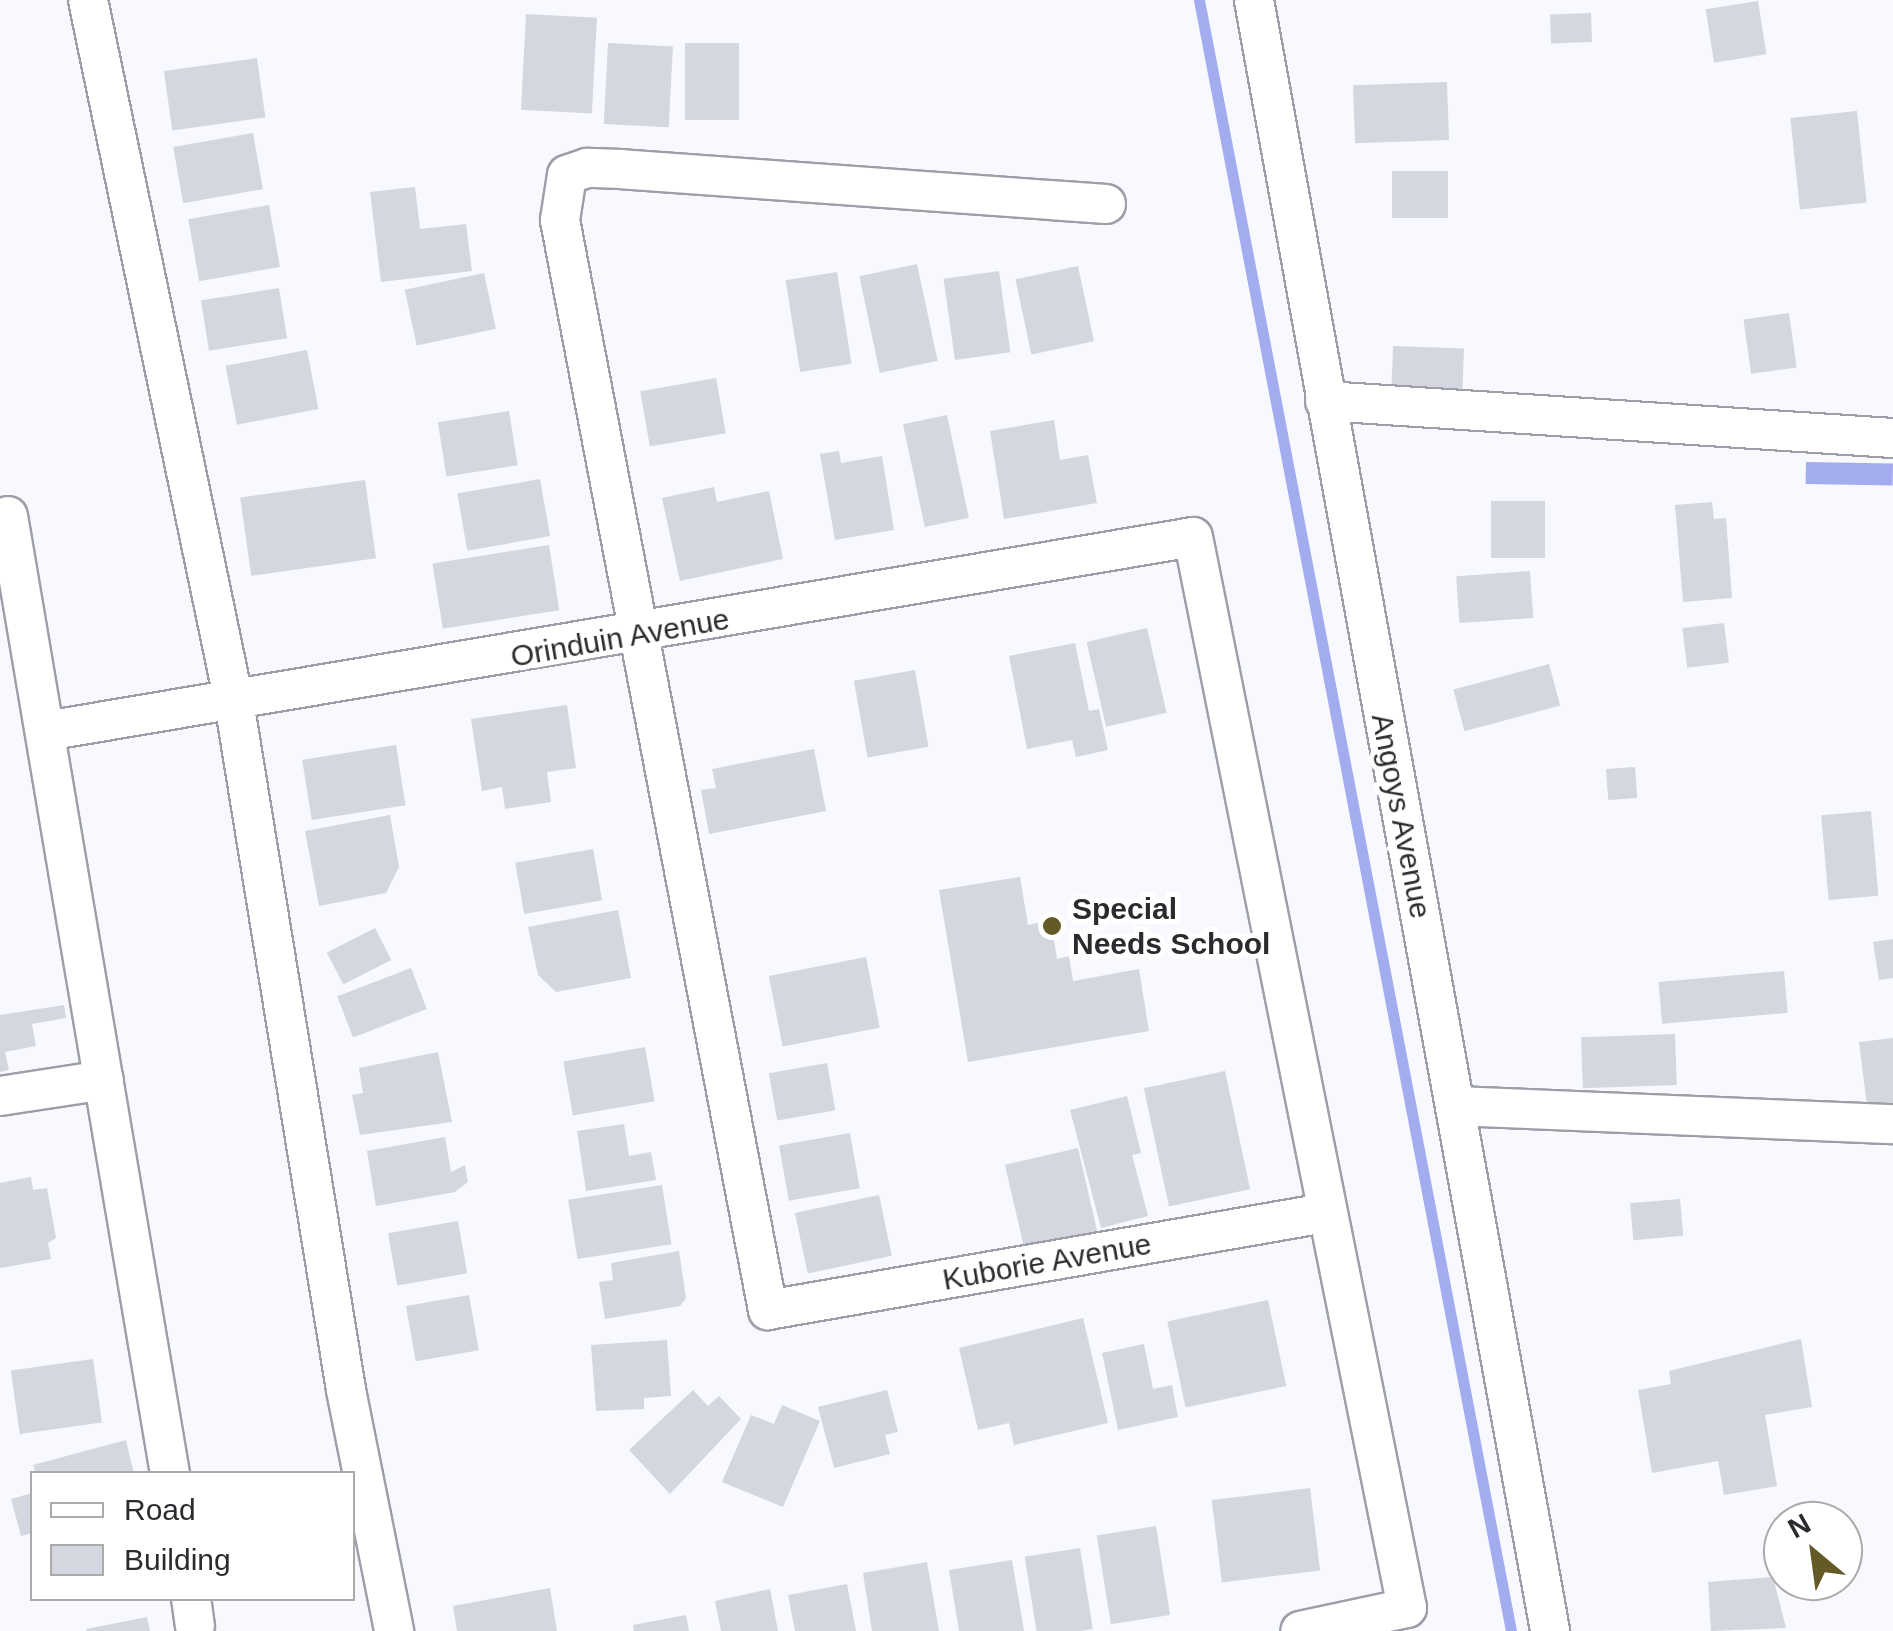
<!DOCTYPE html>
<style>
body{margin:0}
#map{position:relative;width:1893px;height:1631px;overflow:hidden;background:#f8f9ff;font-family:Arial,sans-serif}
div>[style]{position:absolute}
.water>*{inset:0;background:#a3acee;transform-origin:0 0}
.stream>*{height:11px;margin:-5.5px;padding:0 5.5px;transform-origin:5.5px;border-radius:5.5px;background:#a3acee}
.building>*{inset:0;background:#d4d6e0;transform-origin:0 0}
.roads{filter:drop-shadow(2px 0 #9d9ea8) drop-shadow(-2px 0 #9d9ea8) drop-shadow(0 2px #9d9ea8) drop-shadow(0 -2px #9d9ea8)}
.minor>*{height:38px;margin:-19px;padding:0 19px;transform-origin:19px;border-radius:19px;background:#fff}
.dots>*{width:28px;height:28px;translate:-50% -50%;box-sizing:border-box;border:5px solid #fff;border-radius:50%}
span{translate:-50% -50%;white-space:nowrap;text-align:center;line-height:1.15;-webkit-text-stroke:10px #fff;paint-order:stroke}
.street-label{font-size:30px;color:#2a2b2e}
.poi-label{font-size:30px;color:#2a2b2e;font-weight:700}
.left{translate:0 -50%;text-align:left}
.legend{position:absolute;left:30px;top:1471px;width:325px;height:130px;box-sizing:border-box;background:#fff;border:2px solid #aaaaab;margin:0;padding:12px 18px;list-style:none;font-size:30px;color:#2a2b2e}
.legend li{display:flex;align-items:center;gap:20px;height:50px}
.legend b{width:50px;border:2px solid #aaaaab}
.north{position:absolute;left:1763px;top:1501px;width:100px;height:100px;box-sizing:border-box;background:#fff;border:2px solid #aaaaab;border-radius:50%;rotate:331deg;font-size:28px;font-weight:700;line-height:40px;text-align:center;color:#2a2b2e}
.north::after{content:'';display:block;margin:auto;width:35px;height:45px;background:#645a27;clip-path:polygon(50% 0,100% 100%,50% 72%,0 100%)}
</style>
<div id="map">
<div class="water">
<div style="left:1806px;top:462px;width:87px;height:22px;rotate:1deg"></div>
</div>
<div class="stream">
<div style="left:1199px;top:0;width:1661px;rotate:79.17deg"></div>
</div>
<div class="building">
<div style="left:1758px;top:1px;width:54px;height:53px;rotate:81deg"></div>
<div style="left:1591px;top:13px;width:29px;height:41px;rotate:88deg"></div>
<div style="left:526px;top:14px;width:71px;height:96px;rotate:3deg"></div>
<div style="left:608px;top:43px;width:65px;height:81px;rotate:3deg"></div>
<div style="left:685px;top:43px;width:54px;height:77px"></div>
<div style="left:257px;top:58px;width:60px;height:94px;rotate:82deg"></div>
<div style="left:1447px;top:82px;width:58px;height:94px;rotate:88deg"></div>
<div style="left:1857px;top:111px;width:92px;height:67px;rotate:84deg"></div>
<div style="left:253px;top:133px;width:57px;height:81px;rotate:80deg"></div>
<div style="left:1448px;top:171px;width:47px;height:56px;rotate:90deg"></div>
<div style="clip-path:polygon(415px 187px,420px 229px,466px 224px,472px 271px,381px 282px,370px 192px)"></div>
<div style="left:269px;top:205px;width:63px;height:82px;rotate:80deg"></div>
<div style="left:917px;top:264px;width:99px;height:59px;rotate:78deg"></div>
<div style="left:1078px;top:266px;width:77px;height:64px;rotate:78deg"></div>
<div style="left:999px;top:271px;width:82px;height:56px;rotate:82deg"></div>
<div style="left:837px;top:272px;width:93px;height:52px;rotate:81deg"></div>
<div style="left:484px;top:273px;width:57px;height:81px;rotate:78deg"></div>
<div style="left:279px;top:288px;width:51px;height:79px;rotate:81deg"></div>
<div style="left:1789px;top:313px;width:55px;height:46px;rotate:82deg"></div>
<div style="left:1393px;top:346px;width:71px;height:49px;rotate:2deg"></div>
<div style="left:307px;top:350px;width:60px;height:83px;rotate:79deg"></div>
<div style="left:716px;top:378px;width:56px;height:77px;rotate:80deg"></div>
<div style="left:509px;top:411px;width:55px;height:72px;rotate:81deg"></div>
<div style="left:947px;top:415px;width:105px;height:45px;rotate:78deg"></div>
<div style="clip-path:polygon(1054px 420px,1060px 460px,1088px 455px,1097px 503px,1004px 519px,990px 431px)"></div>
<div style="clip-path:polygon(839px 451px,841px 463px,882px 456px,894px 530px,835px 540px,820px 454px)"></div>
<div style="left:540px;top:479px;width:58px;height:84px;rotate:80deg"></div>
<div style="left:365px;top:480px;width:79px;height:126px;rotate:82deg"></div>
<div style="clip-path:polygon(714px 487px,717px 502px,769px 491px,783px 559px,680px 581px,662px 498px)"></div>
<div style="left:1545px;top:501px;width:57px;height:54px;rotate:90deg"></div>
<div style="clip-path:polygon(1712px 502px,1714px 519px,1726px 518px,1732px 598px,1683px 602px,1675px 505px)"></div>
<div style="left:549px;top:545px;width:66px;height:118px;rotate:81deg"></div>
<div style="left:1530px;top:571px;width:47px;height:74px;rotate:86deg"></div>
<div style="left:1724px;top:623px;width:40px;height:42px;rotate:83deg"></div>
<div style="left:1147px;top:628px;width:87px;height:62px;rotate:77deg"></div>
<div style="clip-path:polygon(1075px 643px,1089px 711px,1099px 709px,1108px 750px,1076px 757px,1072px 740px,1027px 749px,1009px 656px)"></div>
<div style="left:1549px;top:664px;width:43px;height:99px;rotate:75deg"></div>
<div style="left:915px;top:670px;width:78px;height:62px;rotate:80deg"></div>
<div style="clip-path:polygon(567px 705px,576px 768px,547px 772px,551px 802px,505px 809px,502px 787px,482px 791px,471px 719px)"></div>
<div style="left:396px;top:745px;width:61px;height:95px;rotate:81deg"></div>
<div style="clip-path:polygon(814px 749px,826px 811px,709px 834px,701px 790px,716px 788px,712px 769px)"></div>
<div style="left:1635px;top:767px;width:31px;height:29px;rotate:86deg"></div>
<div style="left:1871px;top:811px;width:85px;height:50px;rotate:85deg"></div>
<div style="clip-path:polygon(390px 815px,399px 867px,386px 893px,319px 906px,305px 831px)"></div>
<div style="left:593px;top:849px;width:52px;height:79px;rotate:80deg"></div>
<div style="clip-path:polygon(1020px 877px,1028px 925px,1051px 920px,1057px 959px,1069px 956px,1073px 981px,1139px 969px,1149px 1031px,968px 1062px,939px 890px)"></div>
<div style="clip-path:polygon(618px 910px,631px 978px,556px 992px,538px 975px,528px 927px)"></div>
<div style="left:375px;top:928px;width:36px;height:54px;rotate:63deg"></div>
<div style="clip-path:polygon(1893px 939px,1893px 978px,1879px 980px,1873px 942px)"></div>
<div style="left:866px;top:957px;width:72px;height:99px;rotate:79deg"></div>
<div style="left:411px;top:968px;width:44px;height:79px;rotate:69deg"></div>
<div style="left:1784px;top:971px;width:42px;height:126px;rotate:85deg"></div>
<div style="clip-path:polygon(64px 1005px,66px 1018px,32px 1024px,36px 1046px,5px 1052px,9px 1070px,0 1072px,0 1015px)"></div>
<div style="left:1675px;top:1034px;width:51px;height:94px;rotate:88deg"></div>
<div style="clip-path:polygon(1893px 1038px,1893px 1109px,1868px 1113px,1859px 1042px)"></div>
<div style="left:645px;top:1047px;width:55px;height:83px;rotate:80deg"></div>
<div style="clip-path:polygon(438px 1052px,452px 1122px,360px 1135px,352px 1095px,363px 1093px,359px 1068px)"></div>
<div style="left:827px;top:1063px;width:48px;height:59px;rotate:80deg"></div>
<div style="left:1225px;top:1071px;width:121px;height:83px;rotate:78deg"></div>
<div style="clip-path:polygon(1127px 1096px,1141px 1153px,1132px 1155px,1148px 1216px,1101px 1228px,1070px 1110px)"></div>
<div style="clip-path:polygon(624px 1124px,629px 1156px,651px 1152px,656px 1180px,586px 1191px,577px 1131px)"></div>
<div style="left:850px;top:1133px;width:56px;height:72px;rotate:80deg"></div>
<div style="clip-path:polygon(445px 1137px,451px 1172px,465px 1165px,468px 1182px,455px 1192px,376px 1206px,367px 1151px)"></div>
<div style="left:1078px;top:1148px;width:98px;height:75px;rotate:77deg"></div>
<div style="clip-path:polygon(31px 1177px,33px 1190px,47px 1188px,56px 1238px,48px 1243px,51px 1259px,0 1268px,0 1183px)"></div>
<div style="left:662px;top:1185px;width:60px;height:95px;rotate:81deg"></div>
<div style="left:879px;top:1195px;width:62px;height:86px;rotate:78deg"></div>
<div style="left:1680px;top:1199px;width:37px;height:50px;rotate:85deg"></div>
<div style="left:458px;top:1221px;width:53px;height:71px;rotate:80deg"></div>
<div style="clip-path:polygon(679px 1251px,686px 1298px,680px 1306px,605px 1319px,599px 1282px,613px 1280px,611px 1263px)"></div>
<div style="left:469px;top:1295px;width:56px;height:64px;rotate:80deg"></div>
<div style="left:1268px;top:1300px;width:88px;height:103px;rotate:78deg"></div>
<div style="clip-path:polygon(1083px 1318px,1108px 1423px,1014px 1445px,1009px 1423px,978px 1430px,959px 1348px)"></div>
<div style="clip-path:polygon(1801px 1339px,1812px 1407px,1765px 1415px,1777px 1486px,1724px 1495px,1718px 1461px,1652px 1473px,1638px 1390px,1671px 1384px,1669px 1371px)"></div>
<div style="clip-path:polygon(667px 1340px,671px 1396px,644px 1398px,644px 1409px,596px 1411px,591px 1345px)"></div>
<div style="clip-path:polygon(1144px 1344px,1153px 1389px,1172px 1385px,1178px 1417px,1118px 1430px,1102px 1353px)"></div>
<div style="left:93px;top:1359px;width:64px;height:83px;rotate:82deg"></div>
<div style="clip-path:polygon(693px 1390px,708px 1406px,719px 1396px,741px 1419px,670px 1494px,629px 1450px)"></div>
<div style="clip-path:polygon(887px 1390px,898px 1432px,885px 1435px,890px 1454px,834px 1468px,818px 1407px)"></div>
<div style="clip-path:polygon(782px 1405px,820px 1421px,783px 1507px,722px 1482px,751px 1415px,774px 1424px)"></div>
<div style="clip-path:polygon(126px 1440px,134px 1474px,36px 1474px,33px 1465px)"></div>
<div style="left:1310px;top:1488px;width:83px;height:99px;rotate:83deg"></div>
<div style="clip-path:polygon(32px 1493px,32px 1533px,21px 1536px,11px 1499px)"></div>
<div style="left:1156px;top:1526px;width:90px;height:60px;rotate:81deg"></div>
<div style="left:1080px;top:1548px;width:82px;height:56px;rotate:81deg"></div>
<div style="clip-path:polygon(1012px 1560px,1024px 1631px,959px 1631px,949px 1570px)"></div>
<div style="clip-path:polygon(927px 1562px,939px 1631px,872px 1631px,863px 1573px)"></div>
<div style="clip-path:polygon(1773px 1577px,1786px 1628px,1711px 1631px,1708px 1582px)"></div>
<div style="clip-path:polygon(847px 1584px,856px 1631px,795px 1631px,788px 1595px)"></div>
<div style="clip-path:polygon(550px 1588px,557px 1631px,457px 1631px,453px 1606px)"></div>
<div style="clip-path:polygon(770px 1589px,778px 1631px,721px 1631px,715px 1601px)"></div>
<div style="clip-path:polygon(686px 1615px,689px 1631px,634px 1631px,633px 1625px)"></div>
<div style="clip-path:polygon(147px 1617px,150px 1631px,86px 1631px,86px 1629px)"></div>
</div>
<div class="roads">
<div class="minor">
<div style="left:88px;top:0;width:717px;rotate:78.25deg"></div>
<div style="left:234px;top:702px;width:697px;rotate:80.75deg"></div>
<div style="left:346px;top:1390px;width:246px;rotate:78.7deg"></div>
<div style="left:1254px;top:0;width:1658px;rotate:79.71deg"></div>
<div style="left:1106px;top:204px;width:485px;rotate:-175.9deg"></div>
<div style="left:622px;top:169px;width:35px;rotate:-178deg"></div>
<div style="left:587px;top:168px;width:21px;rotate:161deg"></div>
<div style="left:567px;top:175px;width:46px;rotate:98.8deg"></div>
<div style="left:560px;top:220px;width:1110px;rotate:79.2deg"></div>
<div style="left:768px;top:1310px;width:565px;rotate:-9.88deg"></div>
<div style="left:1325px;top:401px;width:569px;rotate:3.73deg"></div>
<div style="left:8px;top:516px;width:972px;rotate:80.4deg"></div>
<div style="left:46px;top:731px;width:1163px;rotate:-9.6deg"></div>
<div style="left:1193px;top:537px;width:1092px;rotate:78.7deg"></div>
<div style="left:1407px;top:1608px;width:109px;rotate:167.9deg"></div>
<div style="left:0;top:1096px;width:105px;rotate:-8.7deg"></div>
<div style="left:1457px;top:1106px;width:436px;rotate:2.4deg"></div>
<div style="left:191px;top:1598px;width:28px;rotate:82deg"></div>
</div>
</div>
<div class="dots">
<div style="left:1052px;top:926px;background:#645a27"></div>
</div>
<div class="street-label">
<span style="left:620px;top:638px;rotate:-10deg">Orinduin Avenue</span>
<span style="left:1401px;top:816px;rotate:79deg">Angoys Avenue</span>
<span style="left:1047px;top:1262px;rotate:-10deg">Kuborie Avenue</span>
</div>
<div class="poi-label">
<span class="left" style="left:1072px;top:926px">Special<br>Needs School</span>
</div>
<ul class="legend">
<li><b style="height:12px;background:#fff"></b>Road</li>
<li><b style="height:28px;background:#d4d6e0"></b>Building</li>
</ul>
<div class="north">N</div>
</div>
